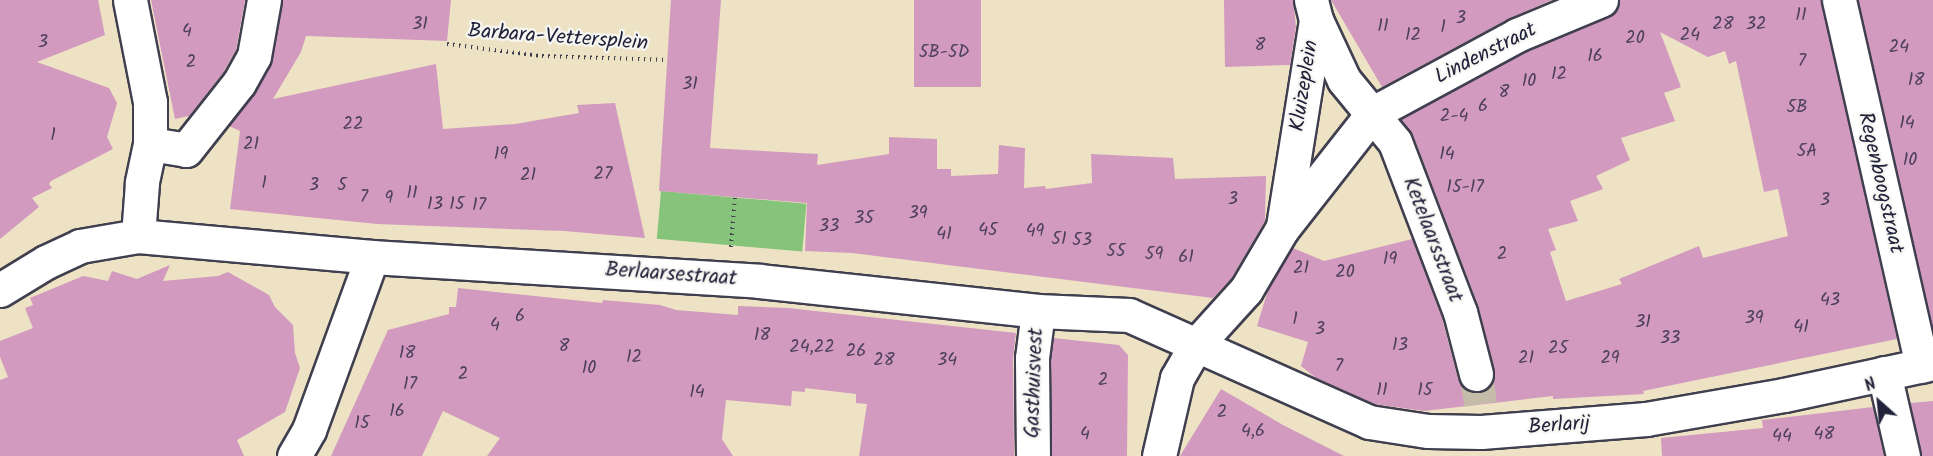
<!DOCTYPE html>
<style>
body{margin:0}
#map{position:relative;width:1933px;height:456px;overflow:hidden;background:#ede2c3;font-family:Kalam,sans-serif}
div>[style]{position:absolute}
.green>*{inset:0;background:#86c47b;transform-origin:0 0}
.building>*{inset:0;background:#d29abf;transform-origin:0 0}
.minor-tunnel>*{height:33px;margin-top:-16.5px;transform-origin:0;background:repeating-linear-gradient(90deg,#c4bca8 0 33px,transparent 0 49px)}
.path>*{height:4px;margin-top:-2px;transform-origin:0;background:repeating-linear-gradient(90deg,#403f4f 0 1.5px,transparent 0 6px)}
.roads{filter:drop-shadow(2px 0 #403f4f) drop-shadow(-2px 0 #403f4f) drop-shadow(0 2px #403f4f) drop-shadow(0 -2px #403f4f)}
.minor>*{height:33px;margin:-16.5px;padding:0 16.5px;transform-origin:16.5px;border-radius:16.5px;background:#fff}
span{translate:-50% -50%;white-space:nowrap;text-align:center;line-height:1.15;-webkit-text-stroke:4.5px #f6f6f2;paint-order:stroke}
.number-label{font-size:18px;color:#4e405c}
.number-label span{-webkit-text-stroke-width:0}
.street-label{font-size:21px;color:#22223b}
.north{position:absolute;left:1849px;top:372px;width:60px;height:60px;-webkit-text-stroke:4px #f6f6f2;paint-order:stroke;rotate:333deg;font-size:16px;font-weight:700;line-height:24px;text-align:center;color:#22223b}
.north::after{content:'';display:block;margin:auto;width:21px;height:27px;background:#22223b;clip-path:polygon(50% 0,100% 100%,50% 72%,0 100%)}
</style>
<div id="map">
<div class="green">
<div style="left:661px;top:191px;width:146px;height:48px;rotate:5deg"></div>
</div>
<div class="building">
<div style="clip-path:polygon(0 0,98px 0,105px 35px,37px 62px,109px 88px,117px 103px,107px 137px,113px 149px,51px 181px,49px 184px,52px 188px,32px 198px,39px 207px,0 239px)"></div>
<div style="clip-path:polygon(151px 0,245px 0,236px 50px,223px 73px,189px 116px,175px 119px)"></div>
<div style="clip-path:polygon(282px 0,451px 0,447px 41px,306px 36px,301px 52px,273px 99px,436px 64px,443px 129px,515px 124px,579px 113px,577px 105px,615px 103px,645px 238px,564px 231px,377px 224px,230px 209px,240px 131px,229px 126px,254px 94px,271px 65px)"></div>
<div style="clip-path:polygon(671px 0,721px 0,710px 148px,818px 154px,817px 165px,889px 154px,889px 137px,937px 139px,937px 169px,951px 169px,951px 176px,998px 174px,999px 145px,1025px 148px,1024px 188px,1045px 186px,1046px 189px,1092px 183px,1091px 154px,1173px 158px,1175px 179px,1266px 176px,1265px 221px,1231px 279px,1213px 298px,852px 253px,805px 251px,807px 203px,659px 191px)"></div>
<div style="left:914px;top:0;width:67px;height:87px"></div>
<div style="clip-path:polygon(1224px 0,1293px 0,1296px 26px,1290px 65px,1225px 67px)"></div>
<div style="clip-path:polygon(1331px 0,1552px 0,1508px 19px,1382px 87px)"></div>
<div style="clip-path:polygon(evenodd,1619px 0,1821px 0,1897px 339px,1643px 391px,1644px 394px,1553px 399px,1553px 396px,1424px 411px,1374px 404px,1316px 378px,1301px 366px,1308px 342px,1257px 326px,1268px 290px,1293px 248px,1324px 261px,1412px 239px,1442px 318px,1458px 379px,1463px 387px,1472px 392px,1481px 392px,1489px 388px,1494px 380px,1494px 369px,1478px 305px,1413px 135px,1401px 119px,1525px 52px,1608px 17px,1616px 11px,1619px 0,1660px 32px,1708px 57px,1725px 51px,1729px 64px,1736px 61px,1764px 192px,1778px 189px,1788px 236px,1703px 258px,1699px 246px,1619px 279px,1622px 284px,1566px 301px,1550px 252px,1556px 250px,1548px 229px,1578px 221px,1570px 201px,1603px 189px,1596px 176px,1630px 160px,1621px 138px,1675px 121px,1664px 93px,1681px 87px,1660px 32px)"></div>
<div style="clip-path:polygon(1858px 0,1933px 0,1933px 330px)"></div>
<div style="clip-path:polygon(170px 265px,163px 281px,218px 276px,228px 272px,269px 295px,275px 307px,293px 325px,295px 353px,300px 368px,285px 412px,237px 440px,244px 456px,0 456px,0 380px,8px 377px,0 357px,0 341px,33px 328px,25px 308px,33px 305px,30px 298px,83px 276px,108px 281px,112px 271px,137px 279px)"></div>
<div style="clip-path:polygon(458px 288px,602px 303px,603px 300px,660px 305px,676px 310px,738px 315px,738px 306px,788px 308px,1016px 333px,1013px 358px,1014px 456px,859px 456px,867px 404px,856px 403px,856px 394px,805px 388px,805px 392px,792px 391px,791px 406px,726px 400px,722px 439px,733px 456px,487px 456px,500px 438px,443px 411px,422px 456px,331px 456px,388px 330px,449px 314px,449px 307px,456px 307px)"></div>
<div style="clip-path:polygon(1053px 338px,1119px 345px,1128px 355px,1127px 456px,1052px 456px,1051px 359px)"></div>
<div style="clip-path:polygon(1221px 389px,1283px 425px,1344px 456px,1180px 456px)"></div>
<div style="clip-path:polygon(1933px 401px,1933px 456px,1921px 456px,1910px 403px)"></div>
<div style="clip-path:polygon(1873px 407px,1884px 456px,1662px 456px,1661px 438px,1763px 428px,1762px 420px)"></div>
</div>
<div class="minor-tunnel">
<div style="left:1476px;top:374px;width:30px;rotate:81deg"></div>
</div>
<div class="path">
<div style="left:447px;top:44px;width:96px;rotate:7.2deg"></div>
<div style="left:542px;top:56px;width:125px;rotate:1.8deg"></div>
<div style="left:731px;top:247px;width:50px;rotate:-85.4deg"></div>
</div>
<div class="roads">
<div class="minor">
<div style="left:130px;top:0;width:104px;rotate:78.9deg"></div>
<div style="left:150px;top:102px;width:42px;rotate:90deg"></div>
<div style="left:150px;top:144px;width:40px;rotate:102deg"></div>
<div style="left:142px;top:183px;width:53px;rotate:94.3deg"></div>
<div style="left:1311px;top:0;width:21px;rotate:76deg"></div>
<div style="left:1316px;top:20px;width:66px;rotate:65deg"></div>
<div style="left:1344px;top:80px;width:80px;rotate:50.6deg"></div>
<div style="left:1395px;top:142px;width:182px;rotate:69.1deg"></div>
<div style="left:1460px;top:312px;width:64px;rotate:75.5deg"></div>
<div style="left:1839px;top:0;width:375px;rotate:77.2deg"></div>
<div style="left:150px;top:144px;width:36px;rotate:9deg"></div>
<div style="left:186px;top:150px;width:85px;rotate:-51.7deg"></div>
<div style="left:239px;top:83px;width:31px;rotate:-61deg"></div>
<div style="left:254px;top:56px;width:57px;rotate:-79.9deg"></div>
<div style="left:1283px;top:226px;width:209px;rotate:-80.9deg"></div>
<div style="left:0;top:290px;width:54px;rotate:-31.3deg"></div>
<div style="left:46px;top:262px;width:38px;rotate:-25deg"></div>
<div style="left:80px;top:246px;width:59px;rotate:-9.8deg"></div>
<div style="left:138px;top:236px;width:235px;rotate:5.1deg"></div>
<div style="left:372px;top:257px;width:388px;rotate:3.5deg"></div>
<div style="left:759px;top:281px;width:281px;rotate:6.1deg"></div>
<div style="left:1038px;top:311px;width:91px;rotate:2.5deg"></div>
<div style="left:1129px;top:315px;width:263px;rotate:24deg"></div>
<div style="left:1369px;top:422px;width:60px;rotate:8.7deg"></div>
<div style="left:1428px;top:431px;width:53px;rotate:1.1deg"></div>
<div style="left:1481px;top:432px;width:166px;rotate:-4.5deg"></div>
<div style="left:1646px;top:419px;width:140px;rotate:-9.9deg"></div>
<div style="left:1784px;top:395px;width:152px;rotate:-12.1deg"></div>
<div style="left:1884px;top:373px;width:85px;rotate:77.1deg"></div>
<div style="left:294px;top:456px;width:30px;rotate:-60deg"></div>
<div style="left:309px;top:430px;width:184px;rotate:-70deg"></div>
<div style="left:1033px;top:456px;width:98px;rotate:-90.6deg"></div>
<div style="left:1032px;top:358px;width:47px;rotate:-82.7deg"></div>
<div style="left:1159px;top:456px;width:80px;rotate:-77deg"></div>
<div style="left:1177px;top:378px;width:39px;rotate:-60deg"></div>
<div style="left:1197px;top:344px;width:73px;rotate:-47.8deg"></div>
<div style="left:1246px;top:290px;width:71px;rotate:-59.5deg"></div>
<div style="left:1282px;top:229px;width:147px;rotate:-51.9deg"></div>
<div style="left:1373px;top:113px;width:164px;rotate:-28.4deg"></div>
<div style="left:1517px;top:35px;width:91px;rotate:-22.6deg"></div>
</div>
</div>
<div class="number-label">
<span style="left:1801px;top:16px">11</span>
<span style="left:1461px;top:19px">3</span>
<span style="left:420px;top:25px">31</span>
<span style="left:1723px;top:25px">28</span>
<span style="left:1756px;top:25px">32</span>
<span style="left:1383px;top:27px">11</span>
<span style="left:1443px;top:28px">1</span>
<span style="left:187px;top:32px">4</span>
<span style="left:1413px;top:36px">12</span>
<span style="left:1690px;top:36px">24</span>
<span style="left:1635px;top:39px">20</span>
<span style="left:43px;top:43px">3</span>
<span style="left:1260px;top:46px">8</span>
<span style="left:1899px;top:48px">24</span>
<span style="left:944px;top:53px">5B-5D</span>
<span style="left:1595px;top:57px">16</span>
<span style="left:1802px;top:62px">7</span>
<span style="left:191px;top:63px">2</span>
<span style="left:1559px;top:75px">12</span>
<span style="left:1916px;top:81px">18</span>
<span style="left:1529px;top:82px">10</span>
<span style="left:690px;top:85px">31</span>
<span style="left:1504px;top:93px">8</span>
<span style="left:1483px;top:107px">6</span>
<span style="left:1797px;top:108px">5B</span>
<span style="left:1454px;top:117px">2-4</span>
<span style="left:1907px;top:124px">14</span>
<span style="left:353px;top:125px">22</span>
<span style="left:53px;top:136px">1</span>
<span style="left:251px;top:145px">21</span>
<span style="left:1807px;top:152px">5A</span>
<span style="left:501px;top:155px">19</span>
<span style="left:1447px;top:155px">14</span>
<span style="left:1910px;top:161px">10</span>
<span style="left:603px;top:175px">27</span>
<span style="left:528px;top:176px">21</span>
<span style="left:264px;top:184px">1</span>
<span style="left:314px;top:186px">3</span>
<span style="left:342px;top:186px">5</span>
<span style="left:1465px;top:188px">15-17</span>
<span style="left:412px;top:194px">11</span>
<span style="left:364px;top:198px">7</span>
<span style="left:389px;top:199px">9</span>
<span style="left:1233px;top:200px">3</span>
<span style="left:1825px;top:201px">3</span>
<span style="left:435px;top:205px">13</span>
<span style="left:457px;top:205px">15</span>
<span style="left:479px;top:206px">17</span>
<span style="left:918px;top:214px">39</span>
<span style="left:864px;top:219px">35</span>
<span style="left:829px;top:227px">33</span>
<span style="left:988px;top:231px">45</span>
<span style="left:1035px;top:232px">49</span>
<span style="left:944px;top:235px">41</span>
<span style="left:1059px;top:240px">51</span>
<span style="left:1082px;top:241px">53</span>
<span style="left:1116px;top:252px">55</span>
<span style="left:1154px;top:255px">59</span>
<span style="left:1502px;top:255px">2</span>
<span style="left:1186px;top:258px">61</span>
<span style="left:1390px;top:260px">19</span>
<span style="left:1301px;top:269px">21</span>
<span style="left:1345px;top:273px">20</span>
<span style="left:1830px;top:301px">43</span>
<span style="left:520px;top:317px">6</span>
<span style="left:1754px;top:319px">39</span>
<span style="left:1295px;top:320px">1</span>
<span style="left:1643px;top:323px">31</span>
<span style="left:495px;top:326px">4</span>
<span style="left:1801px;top:328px">41</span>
<span style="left:1320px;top:330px">3</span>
<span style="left:762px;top:336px">18</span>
<span style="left:1670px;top:339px">33</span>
<span style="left:1400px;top:346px">13</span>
<span style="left:564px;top:347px">8</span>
<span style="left:812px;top:348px">24,22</span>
<span style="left:1558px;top:349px">25</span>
<span style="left:856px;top:352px">26</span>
<span style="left:407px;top:354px">18</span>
<span style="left:634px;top:358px">12</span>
<span style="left:1526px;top:359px">21</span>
<span style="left:1610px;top:359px">29</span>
<span style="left:884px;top:361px">28</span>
<span style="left:947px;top:361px">34</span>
<span style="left:1339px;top:367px">7</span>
<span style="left:589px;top:369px">10</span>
<span style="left:463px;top:375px">2</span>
<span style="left:1103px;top:381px">2</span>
<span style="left:410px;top:385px">17</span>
<span style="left:1382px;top:391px">11</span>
<span style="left:1425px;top:391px">15</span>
<span style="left:697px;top:393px">14</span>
<span style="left:397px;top:412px">16</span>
<span style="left:1222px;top:413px">2</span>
<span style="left:362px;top:424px">15</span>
<span style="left:1253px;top:432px">4,6</span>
<span style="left:1085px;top:435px">4</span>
<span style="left:1824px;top:435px">48</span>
<span style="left:1782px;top:437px">44</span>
</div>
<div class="street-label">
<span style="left:558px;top:38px;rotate:4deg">Barbara-Vettersplein</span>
<span style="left:1486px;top:54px;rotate:-27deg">Lindenstraat</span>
<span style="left:1305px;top:86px;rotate:-81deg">Kluizeplein</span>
<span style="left:1880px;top:183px;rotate:77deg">Regenboogstraat</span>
<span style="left:1432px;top:240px;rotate:69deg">Ketelaarsstraat</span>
<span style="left:671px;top:275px;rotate:4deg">Berlaarsestraat</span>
<span style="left:1035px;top:383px;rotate:-88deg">Gasthuisvest</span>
<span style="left:1559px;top:426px;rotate:-4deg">Berlarij</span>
</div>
<div class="north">N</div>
</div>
